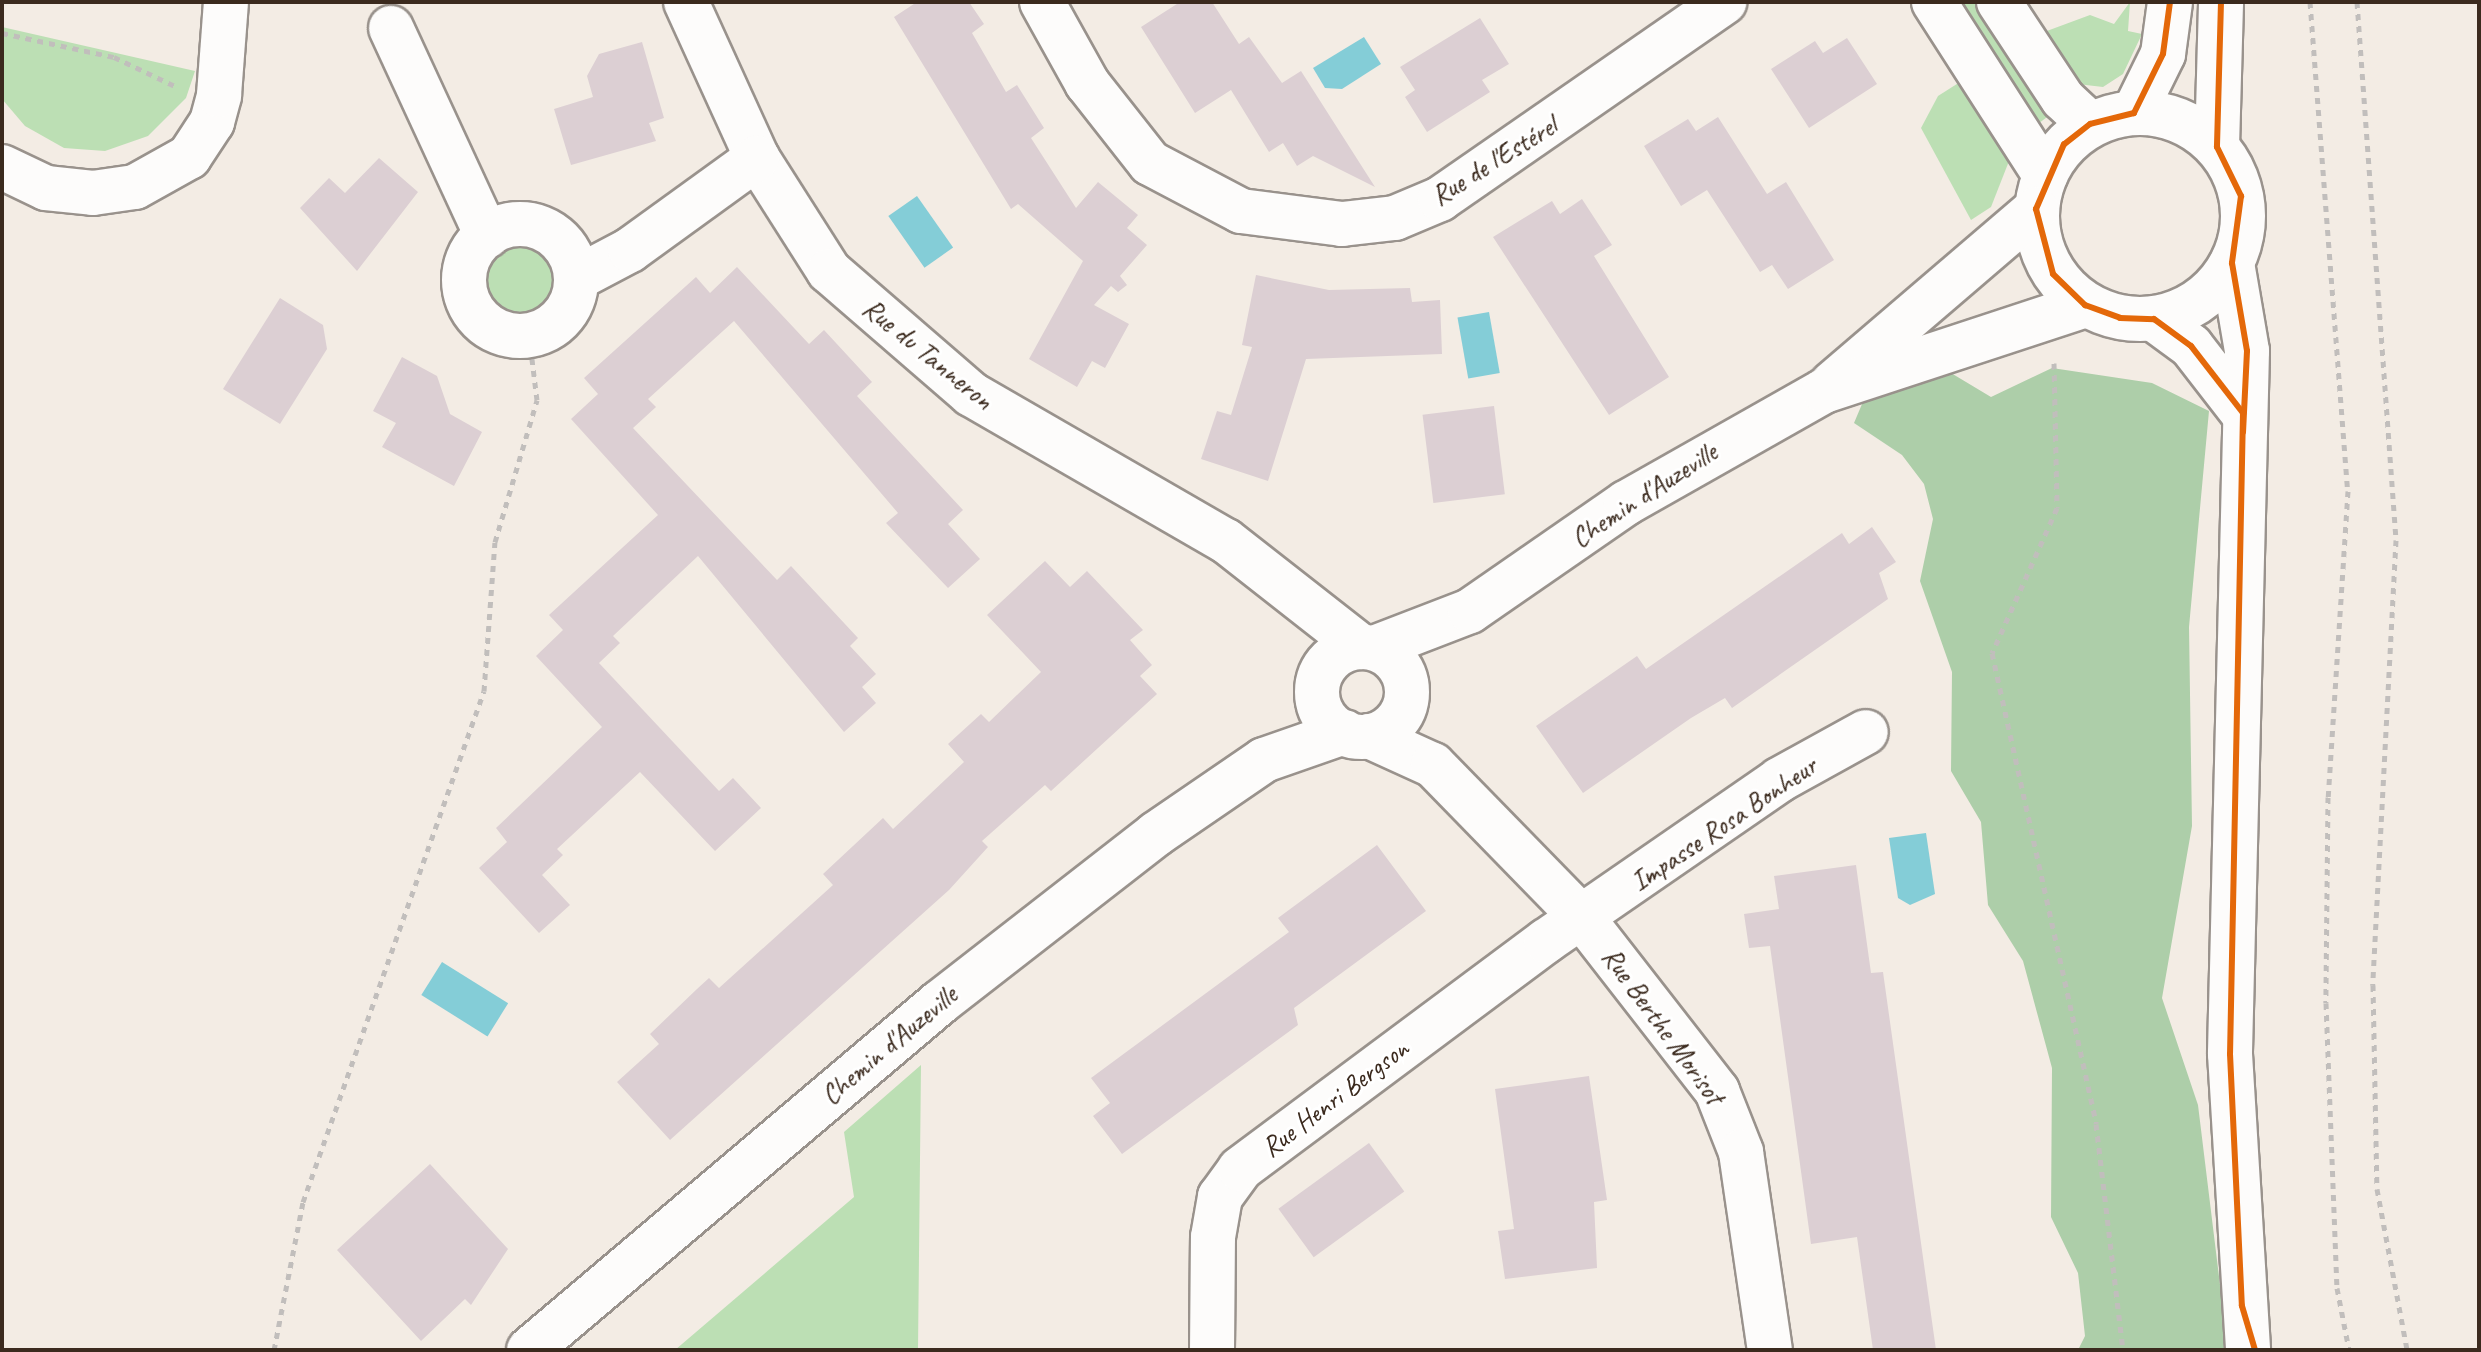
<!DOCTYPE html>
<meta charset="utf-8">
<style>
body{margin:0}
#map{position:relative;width:2481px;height:1352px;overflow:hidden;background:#f3ece4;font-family:Caveat,sans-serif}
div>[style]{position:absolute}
.green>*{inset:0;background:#bcdfb4}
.round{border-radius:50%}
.forest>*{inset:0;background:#adcea9}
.water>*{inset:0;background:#84cdd7;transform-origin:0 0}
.building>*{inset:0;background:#dccfd3;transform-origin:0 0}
.path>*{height:5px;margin-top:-2.5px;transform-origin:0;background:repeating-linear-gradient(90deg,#c1bebc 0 6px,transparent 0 12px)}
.roads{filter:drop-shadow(2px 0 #99928c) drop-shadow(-2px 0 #99928c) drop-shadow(0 2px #99928c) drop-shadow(0 -2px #99928c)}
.minor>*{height:44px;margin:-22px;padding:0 22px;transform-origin:22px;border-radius:22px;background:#fdfcfb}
.minor>.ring{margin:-22px;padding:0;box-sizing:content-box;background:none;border:44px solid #fdfcfb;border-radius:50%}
.bus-1>*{height:6px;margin:-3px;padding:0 3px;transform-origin:3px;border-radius:3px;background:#e46809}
span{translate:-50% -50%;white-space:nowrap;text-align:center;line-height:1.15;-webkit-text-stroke:6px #fff;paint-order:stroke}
.street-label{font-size:28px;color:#3b2a1e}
.frame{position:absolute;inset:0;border:4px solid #3b2a1e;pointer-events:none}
</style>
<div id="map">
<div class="green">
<div style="clip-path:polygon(1945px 2px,1978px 2px,2050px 115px,2039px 123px,2026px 119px)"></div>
<div style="clip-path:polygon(2130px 2px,2128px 31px,2142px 34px,2123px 74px,2103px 87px,2069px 83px,2036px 35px,2090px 15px,2114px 24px)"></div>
<div style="clip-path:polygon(2px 27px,195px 71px,186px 98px,148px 136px,105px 151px,64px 148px,25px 126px,2px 99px)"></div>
<div style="clip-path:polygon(1971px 75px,2011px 156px,1991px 207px,1971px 220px,1921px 128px,1938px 96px)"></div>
<div class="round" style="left:484px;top:243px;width:74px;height:74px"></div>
<div style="clip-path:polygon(921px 1065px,918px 1350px,675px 1350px,854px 1197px,844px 1132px)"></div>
</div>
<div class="forest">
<div style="clip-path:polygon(2052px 368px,2152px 383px,2209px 411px,2189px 627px,2192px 826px,2162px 998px,2198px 1105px,2228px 1350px,2078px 1350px,2085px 1336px,2078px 1273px,2051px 1217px,2052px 1068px,2023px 961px,1988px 905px,1981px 822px,1951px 771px,1952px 672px,1920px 581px,1933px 519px,1924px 484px,1902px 455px,1854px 423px,1865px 397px,1946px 370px,1991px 397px)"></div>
</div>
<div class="water">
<div style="clip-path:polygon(1364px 37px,1381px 64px,1342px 89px,1325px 88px,1313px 68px)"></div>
<div style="left:917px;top:196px;width:63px;height:35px;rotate:55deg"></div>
<div style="left:1489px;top:312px;width:62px;height:32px;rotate:80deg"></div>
<div style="clip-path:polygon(1926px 833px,1935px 894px,1910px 905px,1898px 898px,1889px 838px)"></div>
<div style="left:442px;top:962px;width:78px;height:39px;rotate:32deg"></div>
</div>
<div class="building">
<div style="clip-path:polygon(917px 2px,969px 2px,984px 24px,972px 33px,1006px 92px,1017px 85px,1044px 128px,1031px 138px,1076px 208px,1098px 182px,1138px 215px,1127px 228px,1147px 245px,1120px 276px,1127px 285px,1118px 292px,1111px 286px,1094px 305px,1129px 324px,1105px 368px,1092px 361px,1077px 387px,1029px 359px,1083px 261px,1018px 204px,1011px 209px,894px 17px)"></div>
<div style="clip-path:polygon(1180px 2px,1212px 2px,1239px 44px,1249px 37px,1282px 83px,1301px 71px,1375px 187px,1313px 156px,1297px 166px,1283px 143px,1269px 152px,1231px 90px,1195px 113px,1141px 27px)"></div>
<div style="clip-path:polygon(1480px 18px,1509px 64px,1482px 80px,1490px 92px,1427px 132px,1405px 97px,1415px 90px,1400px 67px)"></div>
<div style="clip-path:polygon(1847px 38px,1877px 84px,1809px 128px,1771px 69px,1815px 41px,1823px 53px)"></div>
<div style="clip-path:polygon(642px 42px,664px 118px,649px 123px,656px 141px,571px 165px,554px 109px,593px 97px,587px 76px,599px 54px)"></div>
<div style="clip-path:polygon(1718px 117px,1767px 194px,1786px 182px,1834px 260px,1788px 289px,1772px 265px,1760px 272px,1707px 190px,1681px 206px,1644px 146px,1688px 119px,1696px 131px)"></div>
<div style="clip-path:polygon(379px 158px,418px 192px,357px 271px,300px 208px,329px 178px,345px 193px)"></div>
<div style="clip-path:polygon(1582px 199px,1612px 245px,1594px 256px,1669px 377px,1609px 415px,1493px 237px,1552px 201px,1560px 214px)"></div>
<div style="clip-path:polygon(737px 267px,809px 344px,824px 330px,872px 382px,857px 396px,963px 510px,948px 524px,980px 559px,948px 588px,886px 523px,898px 513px,734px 321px,648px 399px,656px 407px,633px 428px,777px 580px,791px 566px,858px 638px,850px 646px,876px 674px,862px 687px,876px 703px,844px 732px,698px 556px,613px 636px,620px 643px,599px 663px,719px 791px,733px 778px,761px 808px,715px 851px,640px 772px,557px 849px,563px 855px,542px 875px,570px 905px,539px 933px,479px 868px,507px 842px,496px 828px,602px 727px,536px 656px,563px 630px,549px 615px,658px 515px,571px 419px,598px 394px,584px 378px,696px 277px,710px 293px)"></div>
<div style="clip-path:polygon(1256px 275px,1329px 290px,1410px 288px,1412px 302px,1440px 300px,1442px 354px,1306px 359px,1268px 481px,1201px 459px,1217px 411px,1231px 415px,1252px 347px,1242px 345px)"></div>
<div style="clip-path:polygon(280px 298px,323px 325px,327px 349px,280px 424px,223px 389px)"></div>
<div style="clip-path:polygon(402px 357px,437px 376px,450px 414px,482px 432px,454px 486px,382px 447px,396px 423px,373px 411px)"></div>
<div style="left:1494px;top:406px;width:89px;height:72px;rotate:83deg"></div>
<div style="clip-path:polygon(1872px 527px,1896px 562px,1879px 573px,1888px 599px,1732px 708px,1725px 698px,1691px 718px,1583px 793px,1536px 726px,1637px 656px,1646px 669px,1842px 533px,1849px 544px)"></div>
<div style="clip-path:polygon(1045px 561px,1070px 587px,1087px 571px,1143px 630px,1130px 640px,1152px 665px,1140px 676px,1157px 694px,1051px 791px,1045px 785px,982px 841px,988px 847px,949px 890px,670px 1140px,617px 1082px,659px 1044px,650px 1034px,697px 989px,709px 978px,719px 988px,833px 885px,823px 874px,883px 818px,893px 829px,964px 762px,948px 744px,981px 714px,989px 722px,1041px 672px,987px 615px)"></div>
<div style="clip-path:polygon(1377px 845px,1426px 911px,1294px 1008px,1298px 1025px,1122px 1154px,1093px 1116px,1110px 1103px,1091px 1078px,1289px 932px,1278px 918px)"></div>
<div style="clip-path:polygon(1856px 865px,1871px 973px,1883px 972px,1936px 1350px,1873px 1350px,1857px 1237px,1811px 1244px,1770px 946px,1749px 948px,1744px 914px,1779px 909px,1774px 876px)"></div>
<div style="clip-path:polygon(1589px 1076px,1607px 1200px,1594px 1202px,1597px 1268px,1505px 1279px,1498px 1231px,1514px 1229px,1495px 1089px)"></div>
<div style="left:1369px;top:1143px;width:60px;height:112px;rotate:54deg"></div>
<div style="clip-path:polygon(430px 1164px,508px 1249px,471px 1305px,465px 1299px,421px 1341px,337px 1250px)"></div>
</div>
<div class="path">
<div style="left:2310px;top:2px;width:490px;rotate:85.6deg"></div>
<div style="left:2348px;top:491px;width:307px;rotate:93.7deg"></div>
<div style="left:2328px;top:797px;width:206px;rotate:90.6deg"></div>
<div style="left:2326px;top:1003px;width:285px;rotate:87.8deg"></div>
<div style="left:2337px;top:1288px;width:63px;rotate:79deg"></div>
<div style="left:2357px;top:2px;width:539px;rotate:85.85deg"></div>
<div style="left:2396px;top:540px;width:446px;rotate:93deg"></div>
<div style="left:2373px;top:985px;width:204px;rotate:88.9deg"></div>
<div style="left:2377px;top:1189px;width:164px;rotate:79.4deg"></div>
<div style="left:2px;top:33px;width:115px;rotate:12.1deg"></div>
<div style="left:114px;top:57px;width:68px;rotate:25.4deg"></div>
<div style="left:2054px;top:363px;width:145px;rotate:88.8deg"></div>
<div style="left:2057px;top:508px;width:159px;rotate:114.1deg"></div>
<div style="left:1992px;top:653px;width:482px;rotate:77.5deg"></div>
<div style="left:2096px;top:1124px;width:228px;rotate:83.2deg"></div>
<div style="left:274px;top:1350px;width:151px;rotate:-78.9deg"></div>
<div style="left:303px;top:1202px;width:542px;rotate:-70.5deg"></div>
<div style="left:484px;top:691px;width:149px;rotate:-85.8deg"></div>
<div style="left:495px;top:542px;width:148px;rotate:-73.5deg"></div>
<div style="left:537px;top:400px;width:65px;rotate:-97deg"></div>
</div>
<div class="roads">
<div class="minor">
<div style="left:686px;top:2px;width:171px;rotate:65.5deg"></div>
<div style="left:757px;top:158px;width:134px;rotate:57.5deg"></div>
<div style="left:829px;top:271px;width:188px;rotate:40.9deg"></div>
<div style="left:971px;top:394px;width:294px;rotate:30deg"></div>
<div style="left:1226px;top:541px;width:172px;rotate:38.1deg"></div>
<div style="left:1042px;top:2px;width:93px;rotate:60.9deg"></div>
<div style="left:1087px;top:83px;width:102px;rotate:51.8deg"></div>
<div style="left:1150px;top:163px;width:103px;rotate:27.8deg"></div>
<div style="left:1241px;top:211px;width:102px;rotate:7.3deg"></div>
<div style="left:1342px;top:224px;width:53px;rotate:-6.5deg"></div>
<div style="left:1395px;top:218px;width:49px;rotate:-22.9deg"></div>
<div style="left:1440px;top:199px;width:346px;rotate:-34.7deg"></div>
<div style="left:1934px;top:2px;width:206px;rotate:57.3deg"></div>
<div style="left:1999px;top:2px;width:116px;rotate:56.6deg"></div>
<div style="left:2063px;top:99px;width:37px;rotate:43deg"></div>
<div style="left:391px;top:28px;width:229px;rotate:65.2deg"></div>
<div class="ring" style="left:2037px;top:113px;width:162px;height:162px"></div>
<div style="left:2134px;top:113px;width:66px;rotate:-63.8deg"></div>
<div style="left:2163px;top:54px;width:52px;rotate:-82.3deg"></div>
<div style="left:2217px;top:147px;width:145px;rotate:-88.4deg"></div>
<div style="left:2px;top:167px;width:49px;rotate:25.5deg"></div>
<div style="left:46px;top:188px;width:47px;rotate:6.1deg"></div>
<div style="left:93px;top:193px;width:42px;rotate:-8.1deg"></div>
<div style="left:135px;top:187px;width:62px;rotate:-29.1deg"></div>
<div style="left:189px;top:157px;width:42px;rotate:-56.7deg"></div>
<div style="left:212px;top:122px;width:28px;rotate:-75deg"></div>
<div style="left:219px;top:95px;width:93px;rotate:-85.7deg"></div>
<div class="ring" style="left:464px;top:224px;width:68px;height:68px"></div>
<div style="left:2232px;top:263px;width:89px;rotate:80.3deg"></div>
<div style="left:2247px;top:351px;width:703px;rotate:91.39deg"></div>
<div style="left:2230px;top:1054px;width:297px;rotate:86.5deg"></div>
<div style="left:577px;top:278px;width:60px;rotate:-27.8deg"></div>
<div style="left:630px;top:250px;width:157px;rotate:-35.9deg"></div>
<div style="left:2154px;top:319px;width:46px;rotate:36.1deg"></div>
<div style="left:2191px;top:346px;width:85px;rotate:52.2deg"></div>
<div style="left:1832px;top:384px;width:269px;rotate:-40.6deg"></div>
<div class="ring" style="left:1317px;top:647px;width:46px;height:46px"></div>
<div style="left:1374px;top:648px;width:103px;rotate:-21.1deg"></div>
<div style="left:1470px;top:611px;width:190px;rotate:-34.7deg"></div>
<div style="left:1626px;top:503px;width:227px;rotate:-29.5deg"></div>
<div style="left:1824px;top:391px;width:275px;rotate:-18.2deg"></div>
<div style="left:1369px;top:736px;width:70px;rotate:24.4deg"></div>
<div style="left:1433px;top:765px;width:216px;rotate:45.7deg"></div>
<div style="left:1584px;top:920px;width:217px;rotate:52.1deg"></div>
<div style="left:1717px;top:1091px;width:66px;rotate:68.5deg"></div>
<div style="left:1741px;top:1152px;width:200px;rotate:81.7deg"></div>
<div style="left:529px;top:1350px;width:537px;rotate:-40.24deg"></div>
<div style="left:939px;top:1003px;width:275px;rotate:-37.9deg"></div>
<div style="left:1156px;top:834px;width:131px;rotate:-34.4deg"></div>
<div style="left:1264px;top:760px;width:85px;rotate:-19.3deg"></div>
<div style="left:1212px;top:1350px;width:113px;rotate:-89.5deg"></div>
<div style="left:1213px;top:1237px;width:41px;rotate:-80.1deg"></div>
<div style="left:1220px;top:1197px;width:34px;rotate:-54deg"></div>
<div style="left:1240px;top:1169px;width:382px;rotate:-36.7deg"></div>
<div style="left:1546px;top:941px;width:283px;rotate:-34.6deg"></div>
<div style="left:1779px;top:780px;width:99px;rotate:-28.9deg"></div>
</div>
</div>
<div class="bus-1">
<div style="left:2170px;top:2px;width:52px;rotate:97.7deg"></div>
<div style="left:2163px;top:54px;width:66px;rotate:116.2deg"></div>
<div style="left:2134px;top:113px;width:45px;rotate:166deg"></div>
<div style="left:2090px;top:124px;width:33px;rotate:142deg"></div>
<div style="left:2064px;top:144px;width:71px;rotate:113.3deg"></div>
<div style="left:2036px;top:209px;width:67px;rotate:75.3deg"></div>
<div style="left:2053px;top:274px;width:45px;rotate:44.1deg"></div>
<div style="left:2085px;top:305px;width:37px;rotate:20deg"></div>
<div style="left:2120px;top:318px;width:34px;rotate:2deg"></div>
<div style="left:2154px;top:319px;width:46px;rotate:36.1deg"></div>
<div style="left:2191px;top:346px;width:85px;rotate:52.2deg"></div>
<div style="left:2243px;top:413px;width:641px;rotate:91.16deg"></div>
<div style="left:2230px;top:1054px;width:252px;rotate:87.3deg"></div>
<div style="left:2242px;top:1306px;width:46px;rotate:73.5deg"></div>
<div style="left:2221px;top:2px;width:145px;rotate:91.6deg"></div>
<div style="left:2217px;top:147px;width:55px;rotate:63.9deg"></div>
<div style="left:2241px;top:196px;width:68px;rotate:97.7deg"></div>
<div style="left:2232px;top:263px;width:89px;rotate:80.3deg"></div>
<div style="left:2247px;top:351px;width:81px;rotate:92.8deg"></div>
</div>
<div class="street-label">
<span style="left:1494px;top:161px;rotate:-32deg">Rue de l'Estérel</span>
<span style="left:928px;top:354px;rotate:39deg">Rue du Tanneron</span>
<span style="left:1644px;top:495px;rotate:-33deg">Chemin d'Auzeville</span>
<span style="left:1724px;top:824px;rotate:-34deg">Impasse Rosa Bonheur</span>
<span style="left:1663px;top:1026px;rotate:54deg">Rue Berthe Morisot</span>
<span style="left:889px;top:1045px;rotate:-40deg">Chemin d'Auzeville</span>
<span style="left:1335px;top:1098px;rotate:-37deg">Rue Henri Bergson</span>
</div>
<div class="frame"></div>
</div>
